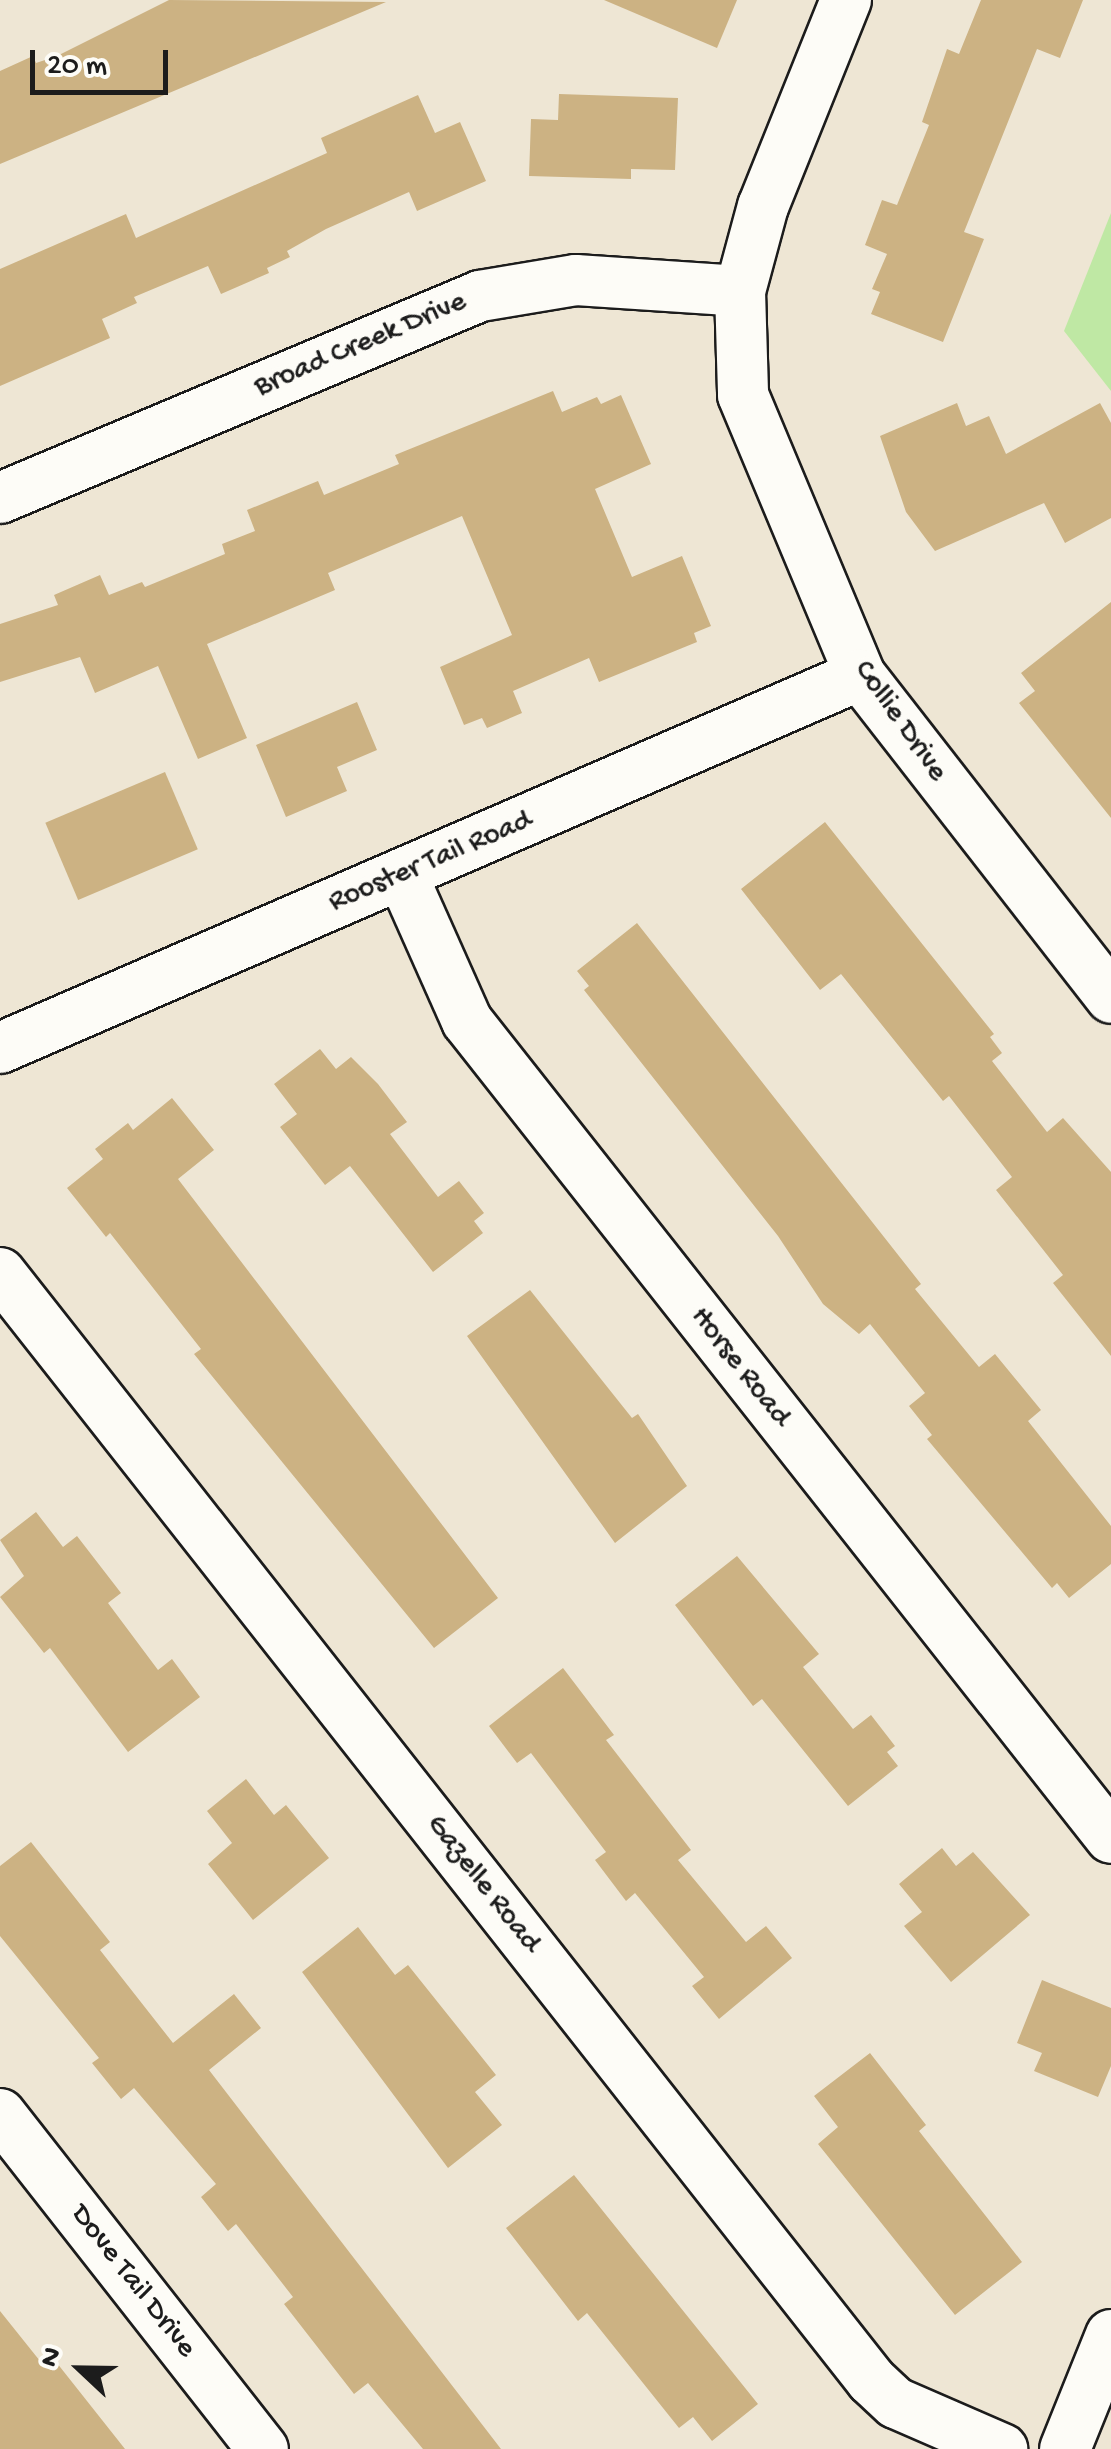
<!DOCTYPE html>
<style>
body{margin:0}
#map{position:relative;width:1111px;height:2449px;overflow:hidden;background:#eee6d4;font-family:"Gochi Hand",sans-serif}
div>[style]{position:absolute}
.green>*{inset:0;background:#bfe8a4}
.building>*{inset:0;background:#ccb283;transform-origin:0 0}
.roads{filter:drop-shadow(2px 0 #1c1c1c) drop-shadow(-2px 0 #1c1c1c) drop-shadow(0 2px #1c1c1c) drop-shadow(0 -2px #1c1c1c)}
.street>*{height:50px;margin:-25px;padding:0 25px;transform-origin:25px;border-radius:25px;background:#fdfcf7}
span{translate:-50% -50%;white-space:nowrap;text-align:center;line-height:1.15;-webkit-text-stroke:10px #fdfcf7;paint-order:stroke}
.street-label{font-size:30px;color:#1c1c1c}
.north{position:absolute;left:30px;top:2319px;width:100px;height:100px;-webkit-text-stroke:8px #fdfcf7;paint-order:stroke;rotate:292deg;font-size:28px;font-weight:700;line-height:40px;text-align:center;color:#1c1c1c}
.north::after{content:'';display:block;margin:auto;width:35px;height:45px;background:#1c1c1c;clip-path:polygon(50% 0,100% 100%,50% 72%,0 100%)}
.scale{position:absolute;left:30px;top:50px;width:138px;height:45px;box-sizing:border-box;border:5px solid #1c1c1c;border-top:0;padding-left:12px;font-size:30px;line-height:35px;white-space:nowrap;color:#1c1c1c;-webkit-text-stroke:8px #fdfcf7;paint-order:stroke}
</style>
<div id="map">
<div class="green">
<div style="clip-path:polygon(1111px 213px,1111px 391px,1064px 331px)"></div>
</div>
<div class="building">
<div style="clip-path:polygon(169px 0,386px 2px,0 164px,0 71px,33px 56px,36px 63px,57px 56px)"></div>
<div style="clip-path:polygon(604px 0,737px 0,717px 48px)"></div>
<div style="clip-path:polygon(981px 0,1083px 0,1060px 58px,1037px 49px,964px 232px,984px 239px,943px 342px,871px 314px,880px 292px,872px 289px,887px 254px,865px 245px,882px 200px,897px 205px,929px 125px,922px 122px,947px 49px,959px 54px)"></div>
<div style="clip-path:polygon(559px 94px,678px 98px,675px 170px,631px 169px,631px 179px,529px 176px,531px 119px,558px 120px)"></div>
<div style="clip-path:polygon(418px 95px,435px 133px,460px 122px,486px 181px,417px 211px,409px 192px,326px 229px,287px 251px,290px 257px,267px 268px,269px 273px,221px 294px,208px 266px,134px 297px,137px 303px,102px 319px,110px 338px,0 386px,0 269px,126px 214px,136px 238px,327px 153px,321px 138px)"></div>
<div style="clip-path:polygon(553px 391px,562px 412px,597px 397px,601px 404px,621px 395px,651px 464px,595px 489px,632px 577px,682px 556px,711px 626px,694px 633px,697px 642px,599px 682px,589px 658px,513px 691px,522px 713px,487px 728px,482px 718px,464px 725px,440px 667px,512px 635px,462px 516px,328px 573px,335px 590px,207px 644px,247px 738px,198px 759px,158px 666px,95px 693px,80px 657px,0 682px,0 624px,58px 605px,54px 595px,100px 575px,109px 595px,142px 582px,145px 587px,225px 554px,222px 544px,255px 531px,247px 510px,318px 481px,324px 495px,399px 464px,395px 455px)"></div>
<div style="clip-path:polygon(957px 403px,966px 426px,989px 416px,1006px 454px,1100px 403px,1111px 423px,1111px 518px,1065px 543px,1044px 503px,935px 551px,906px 512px,880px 436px)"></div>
<div style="clip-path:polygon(1111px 602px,1111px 818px,1019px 703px,1035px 691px,1021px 673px)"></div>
<div style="clip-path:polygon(357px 702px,377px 750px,337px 767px,347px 791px,286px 817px,256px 745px)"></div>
<div style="left:165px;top:772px;width:84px;height:130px;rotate:67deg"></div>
<div style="clip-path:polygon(825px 822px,994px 1034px,990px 1037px,1002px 1053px,992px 1061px,1047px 1132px,1063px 1118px,1111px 1172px,1111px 1356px,1053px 1283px,1063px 1275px,996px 1190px,1012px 1177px,949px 1096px,943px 1101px,841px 974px,820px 990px,741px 889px)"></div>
<div style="clip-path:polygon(637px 923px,921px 1284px,915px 1289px,979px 1367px,995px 1354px,1041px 1410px,1028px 1421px,1111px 1526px,1111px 1564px,1069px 1598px,1057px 1583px,1052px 1588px,927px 1439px,932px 1435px,909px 1406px,925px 1393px,870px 1324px,859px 1334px,823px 1304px,778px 1236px,584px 990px,589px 986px,577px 971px)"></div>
<div style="clip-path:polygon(320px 1049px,336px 1069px,351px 1057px,378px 1084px,407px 1122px,390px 1134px,438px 1197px,459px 1181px,484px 1213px,474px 1221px,483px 1233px,433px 1272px,350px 1166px,325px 1185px,280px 1127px,297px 1114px,274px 1084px)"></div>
<div style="clip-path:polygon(172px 1098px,214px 1150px,178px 1179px,498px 1598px,434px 1648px,194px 1354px,201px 1349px,110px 1233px,106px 1237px,67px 1188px,103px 1159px,95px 1149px,128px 1123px,133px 1130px)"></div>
<div style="clip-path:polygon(530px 1290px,632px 1418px,638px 1414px,687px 1486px,615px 1543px,467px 1336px)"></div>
<div style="clip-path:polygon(36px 1512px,63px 1547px,77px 1536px,121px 1593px,108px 1603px,158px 1670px,172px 1659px,200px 1697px,128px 1752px,50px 1648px,44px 1653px,0 1597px,24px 1576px,0 1540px)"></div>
<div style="clip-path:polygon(737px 1556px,819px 1654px,803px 1667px,853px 1729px,871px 1715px,895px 1746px,887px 1752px,898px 1766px,848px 1806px,762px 1699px,753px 1706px,675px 1605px)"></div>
<div style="clip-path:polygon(563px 1668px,614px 1735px,606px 1740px,691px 1850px,678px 1860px,746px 1942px,766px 1926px,792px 1958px,719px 2019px,692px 1986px,704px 1977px,635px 1893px,626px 1901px,595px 1860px,606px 1852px,531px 1753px,517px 1763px,489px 1726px)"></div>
<div style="clip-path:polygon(246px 1779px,274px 1815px,286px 1805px,329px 1858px,253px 1920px,208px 1864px,232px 1843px,207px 1811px)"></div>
<div style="clip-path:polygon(31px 1842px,110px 1942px,100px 1950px,173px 2043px,234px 1994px,261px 2028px,209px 2070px,501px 2449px,423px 2449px,368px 2383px,354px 2394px,284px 2304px,293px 2297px,236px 2224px,228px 2231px,201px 2197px,216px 2184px,134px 2088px,121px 2099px,92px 2063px,99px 2058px,0 1936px,0 1866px)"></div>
<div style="clip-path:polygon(942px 1848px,956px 1866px,973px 1852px,1030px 1915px,951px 1982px,904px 1926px,922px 1912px,899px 1884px)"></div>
<div style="clip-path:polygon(358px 1927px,395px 1975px,408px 1965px,496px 2075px,475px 2092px,502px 2125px,448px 2168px,302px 1972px)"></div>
<div style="clip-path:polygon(1042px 1980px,1111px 2008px,1111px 2066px,1098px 2097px,1034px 2071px,1042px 2053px,1017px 2043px)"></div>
<div style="clip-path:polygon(870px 2053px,926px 2125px,919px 2131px,1022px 2262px,955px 2315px,818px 2144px,838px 2127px,814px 2096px)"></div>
<div style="clip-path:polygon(574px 2175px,758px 2404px,712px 2441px,693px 2417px,679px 2428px,587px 2313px,578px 2321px,506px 2228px)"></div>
<div style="clip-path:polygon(0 2311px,40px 2361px,49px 2353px,125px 2449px,0 2449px)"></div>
</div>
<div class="roads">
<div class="street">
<div style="left:846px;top:0;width:222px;rotate:111.9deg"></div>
<div style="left:763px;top:206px;width:88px;rotate:105.1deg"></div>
<div style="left:740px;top:291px;width:104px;rotate:88.3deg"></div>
<div style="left:743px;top:395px;width:303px;rotate:67.3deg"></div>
<div style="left:860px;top:675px;width:409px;rotate:52.1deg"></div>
<div style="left:0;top:498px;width:521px;rotate:-22.82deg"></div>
<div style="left:480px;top:296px;width:97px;rotate:-9.5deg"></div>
<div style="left:576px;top:280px;width:164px;rotate:3.8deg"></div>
<div style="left:402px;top:875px;width:160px;rotate:66deg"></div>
<div style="left:467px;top:1021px;width:1040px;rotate:51.75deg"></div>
<div style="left:0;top:1048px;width:937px;rotate:-23.45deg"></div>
<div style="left:0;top:1273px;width:1409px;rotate:51.8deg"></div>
<div style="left:871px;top:2380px;width:34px;rotate:43deg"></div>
<div style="left:896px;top:2403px;width:116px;rotate:23.5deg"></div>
<div style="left:0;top:2114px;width:426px;rotate:51.9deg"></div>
<div style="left:1065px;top:2449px;width:123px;rotate:-68deg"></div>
</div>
</div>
<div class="street-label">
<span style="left:361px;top:346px;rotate:-23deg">Broad Creek Drive</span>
<span style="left:899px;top:722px;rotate:55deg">Collie Drive</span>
<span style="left:431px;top:863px;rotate:-23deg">Rooster Tail Road</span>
<span style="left:739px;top:1368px;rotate:52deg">Horse Road</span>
<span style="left:482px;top:1885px;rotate:52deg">Gazelle Road</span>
<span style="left:132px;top:2282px;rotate:52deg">Dove Tail Drive</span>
</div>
<div class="north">N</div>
<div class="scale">20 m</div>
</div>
